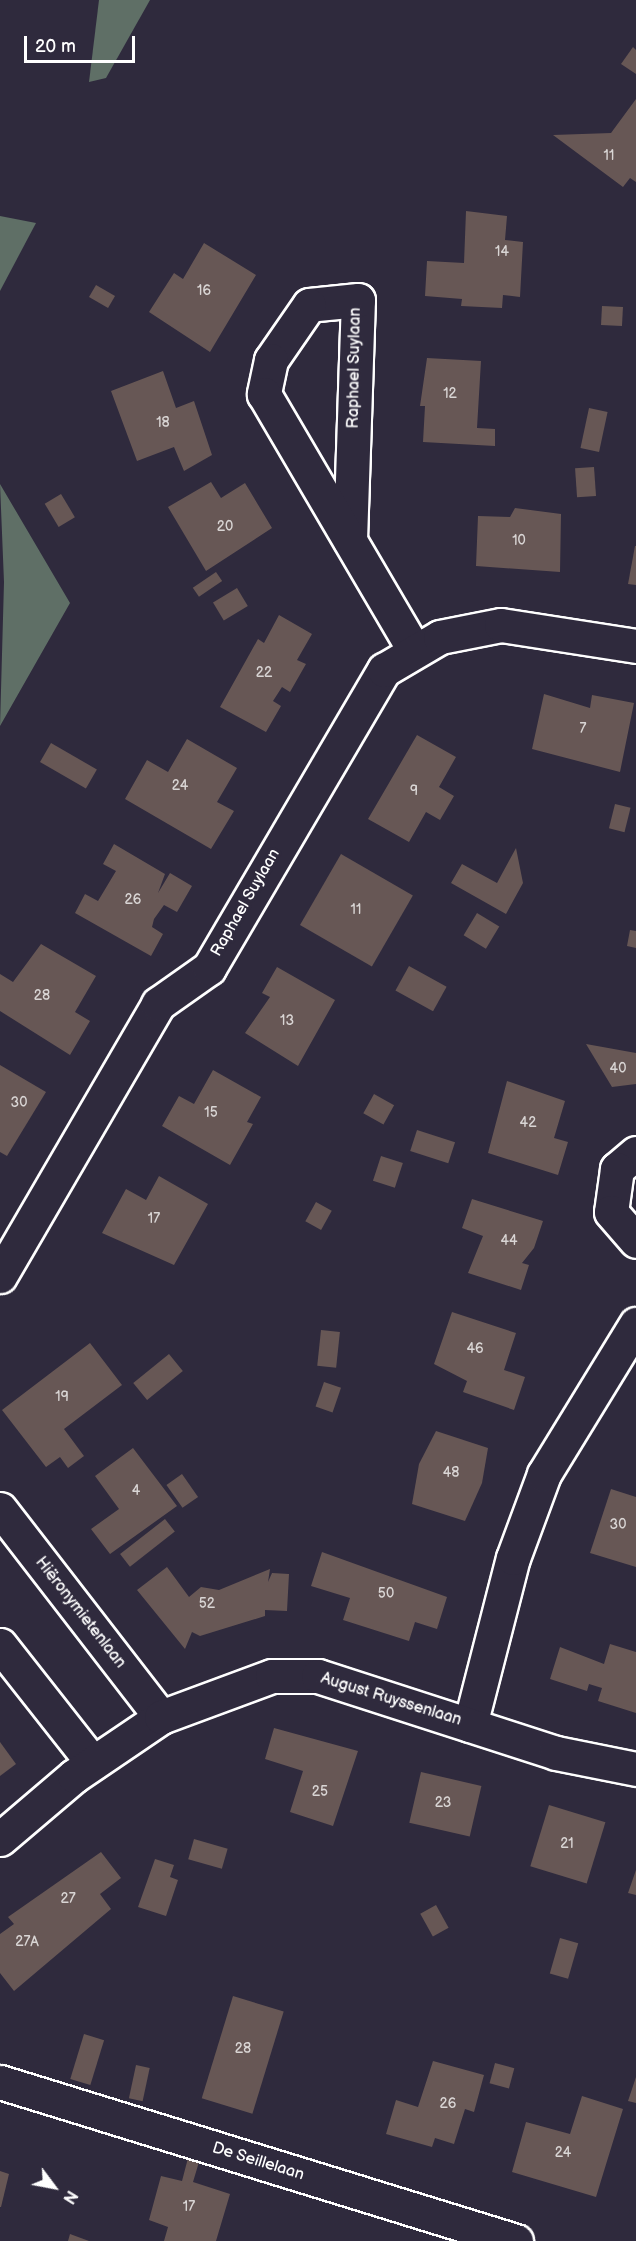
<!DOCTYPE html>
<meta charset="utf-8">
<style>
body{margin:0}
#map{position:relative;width:636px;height:2241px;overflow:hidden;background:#2f2a3d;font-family:"Balsamiq Sans",sans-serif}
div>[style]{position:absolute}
.green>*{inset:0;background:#5f6f66}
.building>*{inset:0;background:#675755;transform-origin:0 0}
.roads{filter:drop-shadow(2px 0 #fff) drop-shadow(-2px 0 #fff) drop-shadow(0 2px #fff) drop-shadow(0 -2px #fff)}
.minor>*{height:33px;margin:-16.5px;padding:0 16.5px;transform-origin:16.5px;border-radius:16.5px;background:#2f2a3d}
span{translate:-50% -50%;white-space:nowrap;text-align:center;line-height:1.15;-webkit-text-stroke:6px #2f2a3d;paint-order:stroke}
.number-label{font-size:14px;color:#d9d5d4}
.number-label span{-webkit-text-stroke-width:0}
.street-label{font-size:16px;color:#fff}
.north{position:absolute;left:24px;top:2157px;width:60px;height:60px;-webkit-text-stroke:4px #2f2a3d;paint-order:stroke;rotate:122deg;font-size:16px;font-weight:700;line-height:24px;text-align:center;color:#fff}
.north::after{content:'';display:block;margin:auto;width:21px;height:27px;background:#fff;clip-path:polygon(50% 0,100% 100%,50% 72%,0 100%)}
.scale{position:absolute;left:24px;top:36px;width:111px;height:27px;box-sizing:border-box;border:3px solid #fff;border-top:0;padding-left:8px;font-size:18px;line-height:21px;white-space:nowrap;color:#fff;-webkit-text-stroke:4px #2f2a3d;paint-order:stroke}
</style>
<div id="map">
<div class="green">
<div style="clip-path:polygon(99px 0,150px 0,106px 78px,89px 82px)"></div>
<div style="clip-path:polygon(0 216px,36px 223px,0 291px)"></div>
<div style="clip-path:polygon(0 484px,70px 603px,0 726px,4px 582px)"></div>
</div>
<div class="building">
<div style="clip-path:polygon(633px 47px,636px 50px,636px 74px,621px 64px)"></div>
<div style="clip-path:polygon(636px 99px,636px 182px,630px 178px,623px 187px,553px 135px,611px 133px)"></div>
<div style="clip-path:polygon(466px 211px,507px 216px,505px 240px,523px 242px,520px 297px,503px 295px,502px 308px,461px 306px,462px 299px,425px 296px,427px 261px,464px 263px)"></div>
<div style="clip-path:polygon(204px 243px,256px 275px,210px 352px,149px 312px,174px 273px,183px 279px)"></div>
<div style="left:96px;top:285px;width:22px;height:14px;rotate:30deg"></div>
<div style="left:602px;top:306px;width:21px;height:19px;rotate:3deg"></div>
<div style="clip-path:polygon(427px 358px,481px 361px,477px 428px,495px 429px,495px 446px,423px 442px,425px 406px,420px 406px)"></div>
<div style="clip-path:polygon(163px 371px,176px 408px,194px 401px,212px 455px,184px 471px,174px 447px,137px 461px,111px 391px)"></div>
<div style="left:589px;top:408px;width:19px;height:41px;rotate:12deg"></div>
<div style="left:594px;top:467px;width:29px;height:19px;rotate:86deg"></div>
<div style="clip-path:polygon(211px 482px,221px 498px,245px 483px,272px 528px,206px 571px,168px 507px)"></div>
<div style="left:61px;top:494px;width:27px;height:19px;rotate:59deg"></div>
<div style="clip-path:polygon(515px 508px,561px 514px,560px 572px,476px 566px,478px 516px,510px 517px)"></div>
<div style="clip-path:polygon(635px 546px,636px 546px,636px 585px,628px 584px)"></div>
<div style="left:216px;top:572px;width:11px;height:28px;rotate:56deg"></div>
<div style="left:237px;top:588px;width:21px;height:28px;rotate:59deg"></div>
<div style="clip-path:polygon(279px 615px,312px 634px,297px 660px,306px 664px,290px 692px,282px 687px,273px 701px,281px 706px,266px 732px,220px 707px,258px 639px,264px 643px)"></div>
<div style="clip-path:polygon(544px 694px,590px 708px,592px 695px,634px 703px,620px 772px,532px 749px)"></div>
<div style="clip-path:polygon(417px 735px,456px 757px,439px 787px,454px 796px,440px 820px,426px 812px,409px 842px,368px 819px)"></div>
<div style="clip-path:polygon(187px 739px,237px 768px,217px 802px,234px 811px,211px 849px,125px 799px,147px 760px,168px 772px)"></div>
<div style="left:51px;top:743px;width:53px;height:22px;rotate:30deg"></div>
<div style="left:615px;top:804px;width:16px;height:25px;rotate:14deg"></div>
<div style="clip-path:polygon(114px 844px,165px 874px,158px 893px,170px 873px,192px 886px,177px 912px,164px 905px,154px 919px,152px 927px,163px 934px,151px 956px,75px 913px,85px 894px,98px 901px,116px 871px,103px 864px)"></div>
<div style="clip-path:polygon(516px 848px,523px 883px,506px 914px,451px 883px,462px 864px,497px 883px)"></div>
<div style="left:341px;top:854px;width:83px;height:82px;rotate:30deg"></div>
<div style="left:477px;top:913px;width:26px;height:26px;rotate:31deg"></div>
<div style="clip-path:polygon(630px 930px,636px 931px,636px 948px,627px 946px)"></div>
<div style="clip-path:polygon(41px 944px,96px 976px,75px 1012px,90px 1021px,70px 1055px,0 1011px,0 974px,13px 982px)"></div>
<div style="left:409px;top:966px;width:43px;height:28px;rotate:29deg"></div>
<div style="clip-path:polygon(277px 967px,335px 1000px,298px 1066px,245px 1033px,270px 997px,262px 993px)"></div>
<div style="clip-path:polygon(586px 1044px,636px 1053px,636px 1084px,612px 1087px)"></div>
<div style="clip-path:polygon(0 1065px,46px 1092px,7px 1156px,0 1152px)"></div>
<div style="clip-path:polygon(213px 1070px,261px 1097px,247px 1122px,253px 1124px,230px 1165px,162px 1126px,179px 1096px,194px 1104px)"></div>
<div style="clip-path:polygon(507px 1081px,565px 1101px,554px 1138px,568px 1142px,558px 1175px,488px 1153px)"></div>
<div style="left:374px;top:1094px;width:23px;height:22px;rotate:29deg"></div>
<div style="left:417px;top:1130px;width:40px;height:22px;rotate:18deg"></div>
<div style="left:381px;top:1156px;width:23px;height:26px;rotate:18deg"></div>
<div style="clip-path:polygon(159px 1176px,208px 1204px,174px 1265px,102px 1233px,126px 1189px,146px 1200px)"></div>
<div style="clip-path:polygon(472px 1199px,543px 1221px,534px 1248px,522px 1263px,529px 1265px,521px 1290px,468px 1273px,483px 1236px,462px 1228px)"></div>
<div style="left:316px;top:1202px;width:18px;height:22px;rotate:29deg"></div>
<div style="clip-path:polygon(452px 1312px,516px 1333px,504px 1370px,525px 1377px,514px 1410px,463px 1392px,467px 1381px,434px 1364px)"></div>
<div style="left:321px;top:1330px;width:19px;height:36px;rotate:6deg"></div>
<div style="clip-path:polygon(90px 1343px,122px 1385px,64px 1429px,84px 1456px,68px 1468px,60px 1457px,46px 1467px,2px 1410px)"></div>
<div style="left:169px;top:1354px;width:22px;height:46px;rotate:51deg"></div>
<div style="left:324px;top:1382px;width:18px;height:26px;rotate:19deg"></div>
<div style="clip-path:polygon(436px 1431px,488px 1448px,482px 1483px,465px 1521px,412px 1504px,419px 1464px)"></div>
<div style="clip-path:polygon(133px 1448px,177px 1506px,110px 1554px,91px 1529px,119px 1509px,95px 1476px)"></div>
<div style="left:182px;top:1474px;width:28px;height:19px;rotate:55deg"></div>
<div style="clip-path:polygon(611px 1489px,636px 1497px,636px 1567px,590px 1553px)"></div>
<div style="left:165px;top:1519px;width:16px;height:57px;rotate:52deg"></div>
<div style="clip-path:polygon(322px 1552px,447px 1597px,437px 1629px,415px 1622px,409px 1641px,343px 1620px,350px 1598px,311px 1586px)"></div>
<div style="clip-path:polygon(167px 1567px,189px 1597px,201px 1587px,219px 1590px,270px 1569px,268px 1582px,272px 1573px,289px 1574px,287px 1611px,265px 1610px,265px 1616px,200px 1636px,192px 1632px,185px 1649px,137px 1590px)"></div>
<div style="clip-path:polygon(610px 1644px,636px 1652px,636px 1713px,598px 1701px,602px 1688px,589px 1684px,587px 1691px,550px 1679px,560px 1647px,604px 1664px)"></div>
<div style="clip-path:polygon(274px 1728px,358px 1751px,333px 1826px,290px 1812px,303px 1771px,265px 1759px)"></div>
<div style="clip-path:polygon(0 1742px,16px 1764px,0 1776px)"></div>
<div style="left:421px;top:1772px;width:62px;height:52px;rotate:13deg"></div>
<div style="left:549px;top:1805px;width:59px;height:64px;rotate:17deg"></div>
<div style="left:194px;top:1839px;width:35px;height:21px;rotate:16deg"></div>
<div style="clip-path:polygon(101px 1852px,121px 1878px,100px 1894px,111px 1909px,14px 1991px,0 1973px,0 1934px,14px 1924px,8px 1917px)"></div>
<div style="clip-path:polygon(155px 1859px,174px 1865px,170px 1877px,178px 1880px,166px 1916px,138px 1907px)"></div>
<div style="clip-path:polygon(636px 1870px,636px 1895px,628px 1893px)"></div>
<div style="left:436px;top:1905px;width:26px;height:18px;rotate:61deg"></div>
<div style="left:560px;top:1938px;width:19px;height:37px;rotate:16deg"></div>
<div style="left:233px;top:1996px;width:53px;height:107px;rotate:17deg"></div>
<div style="left:84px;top:2034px;width:21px;height:47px;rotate:17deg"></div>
<div style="clip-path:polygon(433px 2061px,484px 2075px,474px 2112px,465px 2109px,454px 2144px,435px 2138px,432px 2147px,386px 2134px,396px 2100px,418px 2107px)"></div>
<div style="left:495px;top:2063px;width:20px;height:21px;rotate:15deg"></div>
<div style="left:136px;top:2065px;width:14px;height:34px;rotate:12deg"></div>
<div style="clip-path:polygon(636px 2077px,636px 2103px,628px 2101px)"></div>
<div style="clip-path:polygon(582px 2096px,623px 2109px,596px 2197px,512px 2172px,526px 2122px,570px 2134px)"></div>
<div style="clip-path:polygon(188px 2158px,199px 2162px,193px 2182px,230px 2194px,216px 2241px,164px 2241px,168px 2227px,149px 2220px,161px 2176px,182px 2181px)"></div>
<div style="clip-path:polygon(0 2171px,9px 2174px,1px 2207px,0 2207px)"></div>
<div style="clip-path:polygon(70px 2234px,89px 2241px,68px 2241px)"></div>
</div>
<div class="roads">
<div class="minor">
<div style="left:350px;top:540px;width:240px;rotate:-88.1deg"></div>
<div style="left:358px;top:300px;width:49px;rotate:174.2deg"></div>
<div style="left:309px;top:305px;width:67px;rotate:124.6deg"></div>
<div style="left:271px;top:360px;width:35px;rotate:102deg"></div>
<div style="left:264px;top:394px;width:298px;rotate:59.6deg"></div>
<div style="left:636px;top:1153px;width:25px;rotate:140deg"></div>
<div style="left:617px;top:1169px;width:43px;rotate:97.9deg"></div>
<div style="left:611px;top:1212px;width:38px;rotate:49deg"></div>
<div style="left:0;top:1276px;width:315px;rotate:-59.8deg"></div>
<div style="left:158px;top:1004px;width:62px;rotate:-35.2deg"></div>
<div style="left:209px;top:968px;width:346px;rotate:-59.6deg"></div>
<div style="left:384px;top:670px;width:65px;rotate:-30.5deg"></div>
<div style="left:440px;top:637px;width:62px;rotate:-11.1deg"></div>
<div style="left:501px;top:625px;width:137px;rotate:8.8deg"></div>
<div style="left:0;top:1509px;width:263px;rotate:52.3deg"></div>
<div style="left:0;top:1645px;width:150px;rotate:51.8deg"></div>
<div style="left:470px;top:1725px;width:172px;rotate:-75.6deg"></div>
<div style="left:513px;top:1558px;width:90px;rotate:-69.7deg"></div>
<div style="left:544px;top:1474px;width:176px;rotate:-58.5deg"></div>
<div style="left:0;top:1839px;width:97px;rotate:-40.4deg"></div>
<div style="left:74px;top:1776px;width:105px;rotate:-34.1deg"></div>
<div style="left:161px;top:1717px;width:118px;rotate:-20.3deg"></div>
<div style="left:272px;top:1676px;width:46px"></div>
<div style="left:318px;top:1676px;width:250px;rotate:17.9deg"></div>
<div style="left:556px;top:1753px;width:82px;rotate:11.3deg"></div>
<div style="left:0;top:2082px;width:540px;rotate:17.13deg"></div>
</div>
</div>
<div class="number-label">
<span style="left:609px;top:156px">11</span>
<span style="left:502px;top:252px">14</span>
<span style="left:204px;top:291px">16</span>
<span style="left:450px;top:394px">12</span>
<span style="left:163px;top:423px">18</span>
<span style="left:225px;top:527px">20</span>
<span style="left:519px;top:541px">10</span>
<span style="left:264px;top:673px">22</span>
<span style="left:583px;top:729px">7</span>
<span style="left:180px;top:786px">24</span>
<span style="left:414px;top:791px">9</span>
<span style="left:133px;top:900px">26</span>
<span style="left:356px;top:910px">11</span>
<span style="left:42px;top:996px">28</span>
<span style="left:287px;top:1021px">13</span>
<span style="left:618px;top:1069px">40</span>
<span style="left:19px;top:1103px">30</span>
<span style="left:211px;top:1113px">15</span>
<span style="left:528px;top:1123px">42</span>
<span style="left:154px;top:1219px">17</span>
<span style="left:509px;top:1241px">44</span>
<span style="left:475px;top:1349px">46</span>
<span style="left:62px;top:1397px">19</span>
<span style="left:451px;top:1473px">48</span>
<span style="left:136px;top:1491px">4</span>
<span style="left:618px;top:1525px">30</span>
<span style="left:386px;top:1594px">50</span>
<span style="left:207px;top:1604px">52</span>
<span style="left:320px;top:1792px">25</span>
<span style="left:443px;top:1803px">23</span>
<span style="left:567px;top:1844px">21</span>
<span style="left:68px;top:1899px">27</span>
<span style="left:27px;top:1942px">27A</span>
<span style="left:243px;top:2049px">28</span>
<span style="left:448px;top:2104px">26</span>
<span style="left:563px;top:2153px">24</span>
<span style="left:189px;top:2207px">17</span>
</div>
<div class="street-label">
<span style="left:355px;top:368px;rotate:-89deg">Raphael Suylaan</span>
<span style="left:246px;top:903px;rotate:-60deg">Raphael Suylaan</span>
<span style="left:80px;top:1613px;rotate:52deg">Hiëronymietenlaan</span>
<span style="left:391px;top:1700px;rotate:17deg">August Ruyssenlaan</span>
<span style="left:258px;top:2162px;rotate:17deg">De Seillelaan</span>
</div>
<div class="north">N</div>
<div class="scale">20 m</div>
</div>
